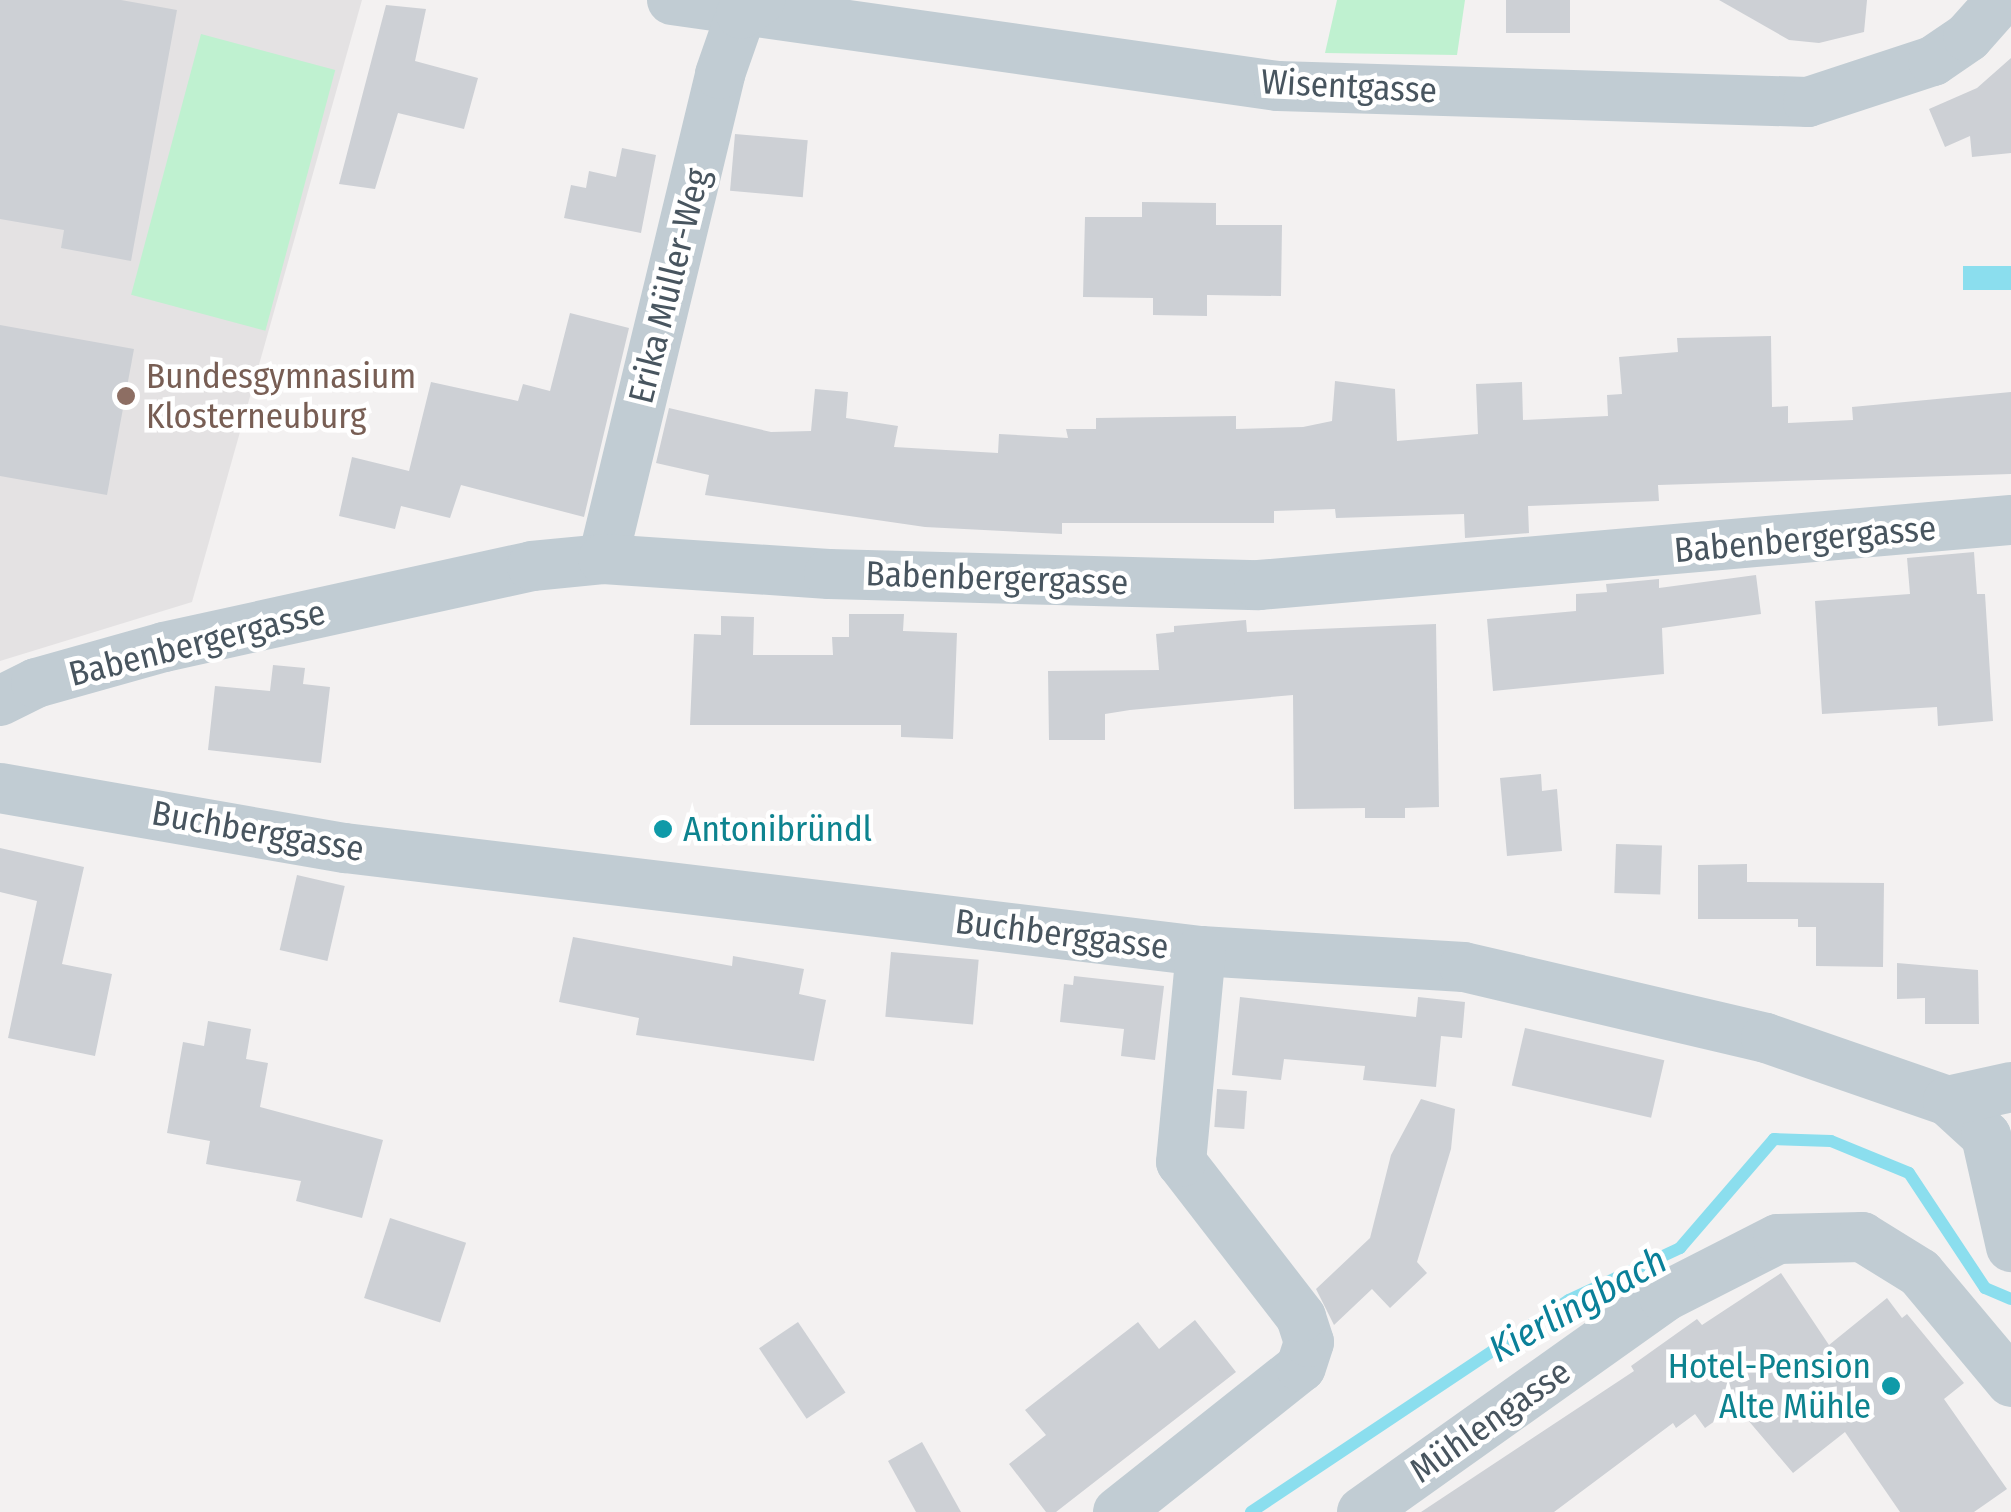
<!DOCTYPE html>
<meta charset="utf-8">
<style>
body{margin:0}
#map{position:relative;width:2011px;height:1512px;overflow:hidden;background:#f3f1f1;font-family:"Fira Sans Condensed",sans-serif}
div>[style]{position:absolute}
.education>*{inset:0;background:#e4e2e3}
.green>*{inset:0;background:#bff1d0;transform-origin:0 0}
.water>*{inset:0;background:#8bdeee;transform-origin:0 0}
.stream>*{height:12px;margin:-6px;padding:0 6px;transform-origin:6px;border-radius:6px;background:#8bdeee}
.building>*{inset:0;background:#cdd0d5;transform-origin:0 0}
.minor>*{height:50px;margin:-25px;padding:0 25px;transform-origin:25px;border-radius:25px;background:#c1ccd3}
.dots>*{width:28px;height:28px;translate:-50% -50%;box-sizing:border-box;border:5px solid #fff;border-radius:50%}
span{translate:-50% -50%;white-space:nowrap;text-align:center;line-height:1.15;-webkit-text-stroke:9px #fff;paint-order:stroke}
.street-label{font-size:35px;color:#48555f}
.education-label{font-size:35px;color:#785e54}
.left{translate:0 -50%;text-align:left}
.culture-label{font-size:35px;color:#0d838f}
.right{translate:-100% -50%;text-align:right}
.water-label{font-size:38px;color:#0a8099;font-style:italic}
</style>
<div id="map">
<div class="education">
<div style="clip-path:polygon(0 0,362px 0,192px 602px,0 661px)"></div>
</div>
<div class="green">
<div style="clip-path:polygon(1337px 0,1465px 0,1457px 55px,1325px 53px)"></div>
<div style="left:201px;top:34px;width:139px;height:270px;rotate:15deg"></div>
</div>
<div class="water">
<div style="left:2011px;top:266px;width:24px;height:48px;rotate:90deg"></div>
</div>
<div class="stream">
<div style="left:1251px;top:1512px;width:382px;rotate:-33.7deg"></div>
<div style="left:1569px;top:1300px;width:123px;rotate:-25.1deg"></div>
<div style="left:1680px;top:1248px;width:144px;rotate:-49.2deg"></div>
<div style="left:1774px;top:1139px;width:57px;rotate:2deg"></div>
<div style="left:1831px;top:1141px;width:84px;rotate:22.3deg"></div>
<div style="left:1909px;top:1173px;width:138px;rotate:56.5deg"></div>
<div style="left:1985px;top:1288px;width:28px;rotate:23deg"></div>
</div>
<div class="building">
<div style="clip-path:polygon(0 0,121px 0,177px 10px,131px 261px,61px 248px,64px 230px,0 219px)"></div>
<div style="left:1506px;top:0;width:64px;height:33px"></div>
<div style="clip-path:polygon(1719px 0,1867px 0,1864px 32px,1819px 43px,1789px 40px)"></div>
<div style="clip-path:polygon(386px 5px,426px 9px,415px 61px,478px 78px,464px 129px,398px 113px,375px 189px,339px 184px)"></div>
<div style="clip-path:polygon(2011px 58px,2011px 153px,1972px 157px,1970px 136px,1945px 147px,1929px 109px,1977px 88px)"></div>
<div style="left:735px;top:134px;width:73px;height:57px;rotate:5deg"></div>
<div style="clip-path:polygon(622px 148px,656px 155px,641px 233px,564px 218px,571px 185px,586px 188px,589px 171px,616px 177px)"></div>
<div style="clip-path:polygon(1142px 202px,1216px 203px,1216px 225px,1282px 225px,1281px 296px,1207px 295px,1207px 316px,1153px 315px,1153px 298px,1083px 297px,1085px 217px,1142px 217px)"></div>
<div style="clip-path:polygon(570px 313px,629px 328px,584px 517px,461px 485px,450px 518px,401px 506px,395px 529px,339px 516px,352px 457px,409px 471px,431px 382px,518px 401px,523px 384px,550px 391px)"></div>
<div style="clip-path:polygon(0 325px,134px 349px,107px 495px,0 476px)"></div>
<div style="clip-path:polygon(1771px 336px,1772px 407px,1788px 406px,1788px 423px,1853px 420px,1852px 407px,2011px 392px,2011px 474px,1658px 485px,1659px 501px,1528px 506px,1529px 533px,1465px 538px,1464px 514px,1336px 518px,1335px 509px,1274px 511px,1274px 523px,1062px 523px,1062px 534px,925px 527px,705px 495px,709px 475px,656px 463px,669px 408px,771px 432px,811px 431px,815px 389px,848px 392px,846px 418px,898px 426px,894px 447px,998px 453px,999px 434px,1068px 438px,1066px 429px,1096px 429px,1096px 418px,1236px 416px,1236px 429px,1303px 427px,1332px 421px,1335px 381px,1395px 389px,1397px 441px,1478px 434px,1476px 384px,1522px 382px,1523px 420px,1608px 416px,1607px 395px,1622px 394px,1619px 357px,1678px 352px,1677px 338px)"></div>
<div style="clip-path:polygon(1974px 552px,1977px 594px,1985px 594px,1993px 721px,1938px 726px,1937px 707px,1822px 714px,1815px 601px,1910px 594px,1907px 558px)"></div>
<div style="clip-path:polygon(1756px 575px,1761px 614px,1662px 628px,1664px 674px,1493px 691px,1487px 619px,1576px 611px,1576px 594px,1607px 592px,1606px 584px,1659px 579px,1659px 588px)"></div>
<div style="clip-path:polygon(849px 614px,904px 614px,903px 631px,957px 633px,953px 739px,901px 737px,901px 725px,690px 725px,694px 634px,721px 635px,721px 616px,754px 617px,753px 655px,833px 655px,832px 637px,849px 637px)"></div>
<div style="clip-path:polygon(1246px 620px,1247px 632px,1436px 624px,1439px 807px,1405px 808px,1405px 818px,1365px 818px,1365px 808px,1294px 809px,1293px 695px,1130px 710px,1105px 714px,1105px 740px,1049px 740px,1048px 671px,1159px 670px,1156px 634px,1174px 632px,1174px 626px)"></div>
<div style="clip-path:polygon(273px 665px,305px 668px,303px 684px,330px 687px,321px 763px,208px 750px,215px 686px,270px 691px)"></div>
<div style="clip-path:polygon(1541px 774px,1542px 791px,1557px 789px,1562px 851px,1507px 856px,1500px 778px)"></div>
<div style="left:1616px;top:844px;width:46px;height:49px;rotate:2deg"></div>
<div style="clip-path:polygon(0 848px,84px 867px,62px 964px,112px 974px,95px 1056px,8px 1038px,37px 901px,0 892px)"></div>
<div style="clip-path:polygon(1747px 864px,1747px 882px,1884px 883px,1883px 967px,1816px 966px,1816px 927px,1798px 927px,1798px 919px,1698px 919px,1698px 865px)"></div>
<div style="left:297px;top:875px;width:49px;height:77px;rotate:13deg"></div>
<div style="clip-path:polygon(573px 937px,732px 966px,733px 956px,804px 969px,799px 994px,826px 1000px,814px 1061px,636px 1035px,639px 1018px,559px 1002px)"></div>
<div style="left:891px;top:952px;width:88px;height:65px;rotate:5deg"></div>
<div style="clip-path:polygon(1897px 963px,1978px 970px,1979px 1024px,1925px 1024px,1925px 998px,1897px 999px)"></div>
<div style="clip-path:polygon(1074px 976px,1164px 986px,1155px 1060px,1121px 1056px,1124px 1029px,1060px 1022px,1064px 984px,1073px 985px)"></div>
<div style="clip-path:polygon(1240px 997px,1416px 1017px,1418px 997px,1465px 1002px,1462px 1038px,1441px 1036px,1436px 1087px,1363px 1080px,1365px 1066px,1284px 1059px,1281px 1080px,1232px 1075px)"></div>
<div style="clip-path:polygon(208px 1021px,251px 1029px,246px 1059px,268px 1063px,260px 1107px,383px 1140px,362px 1218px,296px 1201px,301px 1181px,206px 1164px,210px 1141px,167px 1133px,183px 1042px,204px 1046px)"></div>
<div style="left:1525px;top:1028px;width:143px;height:59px;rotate:13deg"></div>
<div style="left:1217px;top:1089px;width:30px;height:38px;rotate:4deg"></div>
<div style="clip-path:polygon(1421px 1099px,1455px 1109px,1451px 1149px,1417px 1262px,1427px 1273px,1390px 1308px,1372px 1289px,1334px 1325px,1316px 1289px,1370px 1238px,1391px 1155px)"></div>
<div style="left:390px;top:1218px;width:80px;height:84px;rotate:18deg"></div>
<div style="clip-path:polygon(1781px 1273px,1829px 1345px,1887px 1298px,1902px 1318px,1907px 1314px,1964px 1383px,1944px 1399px,2007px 1489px,1974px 1512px,1900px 1512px,1845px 1432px,1793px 1473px,1736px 1406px,1705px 1428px,1695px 1414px,1676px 1428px,1673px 1423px,1554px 1512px,1421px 1512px,1634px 1371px,1631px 1366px,1697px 1319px,1702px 1325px)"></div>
<div style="clip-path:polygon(1195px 1320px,1236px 1372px,1056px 1512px,1046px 1512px,1009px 1464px,1046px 1435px,1025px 1410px,1138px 1322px,1159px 1349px)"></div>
<div style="left:798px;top:1322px;width:85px;height:47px;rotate:56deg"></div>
<div style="clip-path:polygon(922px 1442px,961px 1512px,916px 1512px,888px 1461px)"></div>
</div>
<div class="minor">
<div style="left:672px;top:0;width:612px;rotate:8.08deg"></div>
<div style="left:1278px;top:86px;width:530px;rotate:1.73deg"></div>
<div style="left:1808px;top:102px;width:132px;rotate:-18.2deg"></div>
<div style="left:1933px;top:61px;width:42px;rotate:-34.4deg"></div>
<div style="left:1968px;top:37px;width:50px;rotate:-48.3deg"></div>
<div style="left:603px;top:559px;width:499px;rotate:-76.4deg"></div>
<div style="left:720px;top:74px;width:64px;rotate:-70.7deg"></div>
<div style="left:741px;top:14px;width:24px;rotate:-36deg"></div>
<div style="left:0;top:701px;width:40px;rotate:-26.6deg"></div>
<div style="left:36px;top:683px;width:133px;rotate:-15.7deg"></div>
<div style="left:164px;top:647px;width:377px;rotate:-12.4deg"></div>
<div style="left:532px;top:566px;width:71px;rotate:-5.6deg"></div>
<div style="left:603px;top:559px;width:226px;rotate:3.8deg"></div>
<div style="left:829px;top:574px;width:430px;rotate:1.5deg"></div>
<div style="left:1259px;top:585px;width:755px;rotate:-4.94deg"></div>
<div style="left:0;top:788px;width:350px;rotate:9.9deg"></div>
<div style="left:345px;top:848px;width:862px;rotate:6.86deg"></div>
<div style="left:1201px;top:951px;width:263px;rotate:3.5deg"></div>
<div style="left:1464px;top:967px;width:310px;rotate:13.2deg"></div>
<div style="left:1766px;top:1038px;width:193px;rotate:19.1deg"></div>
<div style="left:1948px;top:1101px;width:52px;rotate:42.6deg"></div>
<div style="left:1986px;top:1136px;width:114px;rotate:77.3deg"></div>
<div style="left:1948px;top:1101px;width:65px;rotate:-12.5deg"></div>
<div style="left:1118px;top:1512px;width:233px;rotate:-38.4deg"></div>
<div style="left:1301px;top:1367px;width:26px;rotate:-72deg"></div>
<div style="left:1309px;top:1342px;width:26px;rotate:-108deg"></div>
<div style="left:1301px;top:1317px;width:196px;rotate:-127.7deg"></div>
<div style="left:1181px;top:1162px;width:212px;rotate:-84.6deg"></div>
<div style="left:1362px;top:1512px;width:371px;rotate:-35.4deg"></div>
<div style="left:1664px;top:1297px;width:128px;rotate:-27deg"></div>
<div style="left:1778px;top:1239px;width:84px;rotate:-1.4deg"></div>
<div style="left:1862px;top:1237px;width:68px;rotate:31.8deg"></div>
<div style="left:1920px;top:1273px;width:142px;rotate:50.1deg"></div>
</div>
<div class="dots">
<div style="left:126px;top:396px;background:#8d6e63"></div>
<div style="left:663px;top:829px;background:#0f9aa8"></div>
<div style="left:1891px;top:1386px;background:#0f9aa8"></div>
</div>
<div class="street-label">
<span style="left:1349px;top:86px;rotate:3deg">Wisentgasse</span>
<span style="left:669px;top:286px;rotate:-76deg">Erika Müller-Weg</span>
<span style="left:1805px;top:539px;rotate:-5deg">Babenbergergasse</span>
<span style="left:997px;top:578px;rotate:2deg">Babenbergergasse</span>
<span style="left:197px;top:643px;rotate:-14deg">Babenbergergasse</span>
<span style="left:258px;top:831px;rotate:10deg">Buchberggasse</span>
<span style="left:1062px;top:934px;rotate:7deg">Buchberggasse</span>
<span style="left:1490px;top:1421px;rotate:-35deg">Mühlengasse</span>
</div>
<div class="education-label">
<span class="left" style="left:146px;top:396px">Bundesgymnasium<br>Klosterneuburg</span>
</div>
<div class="culture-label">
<span class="left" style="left:683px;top:829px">Antonibründl</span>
<span class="right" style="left:1871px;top:1386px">Hotel-Pension<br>Alte Mühle</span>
</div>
<div class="water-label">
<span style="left:1578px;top:1305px;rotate:-29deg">Kierlingbach</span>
</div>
</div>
